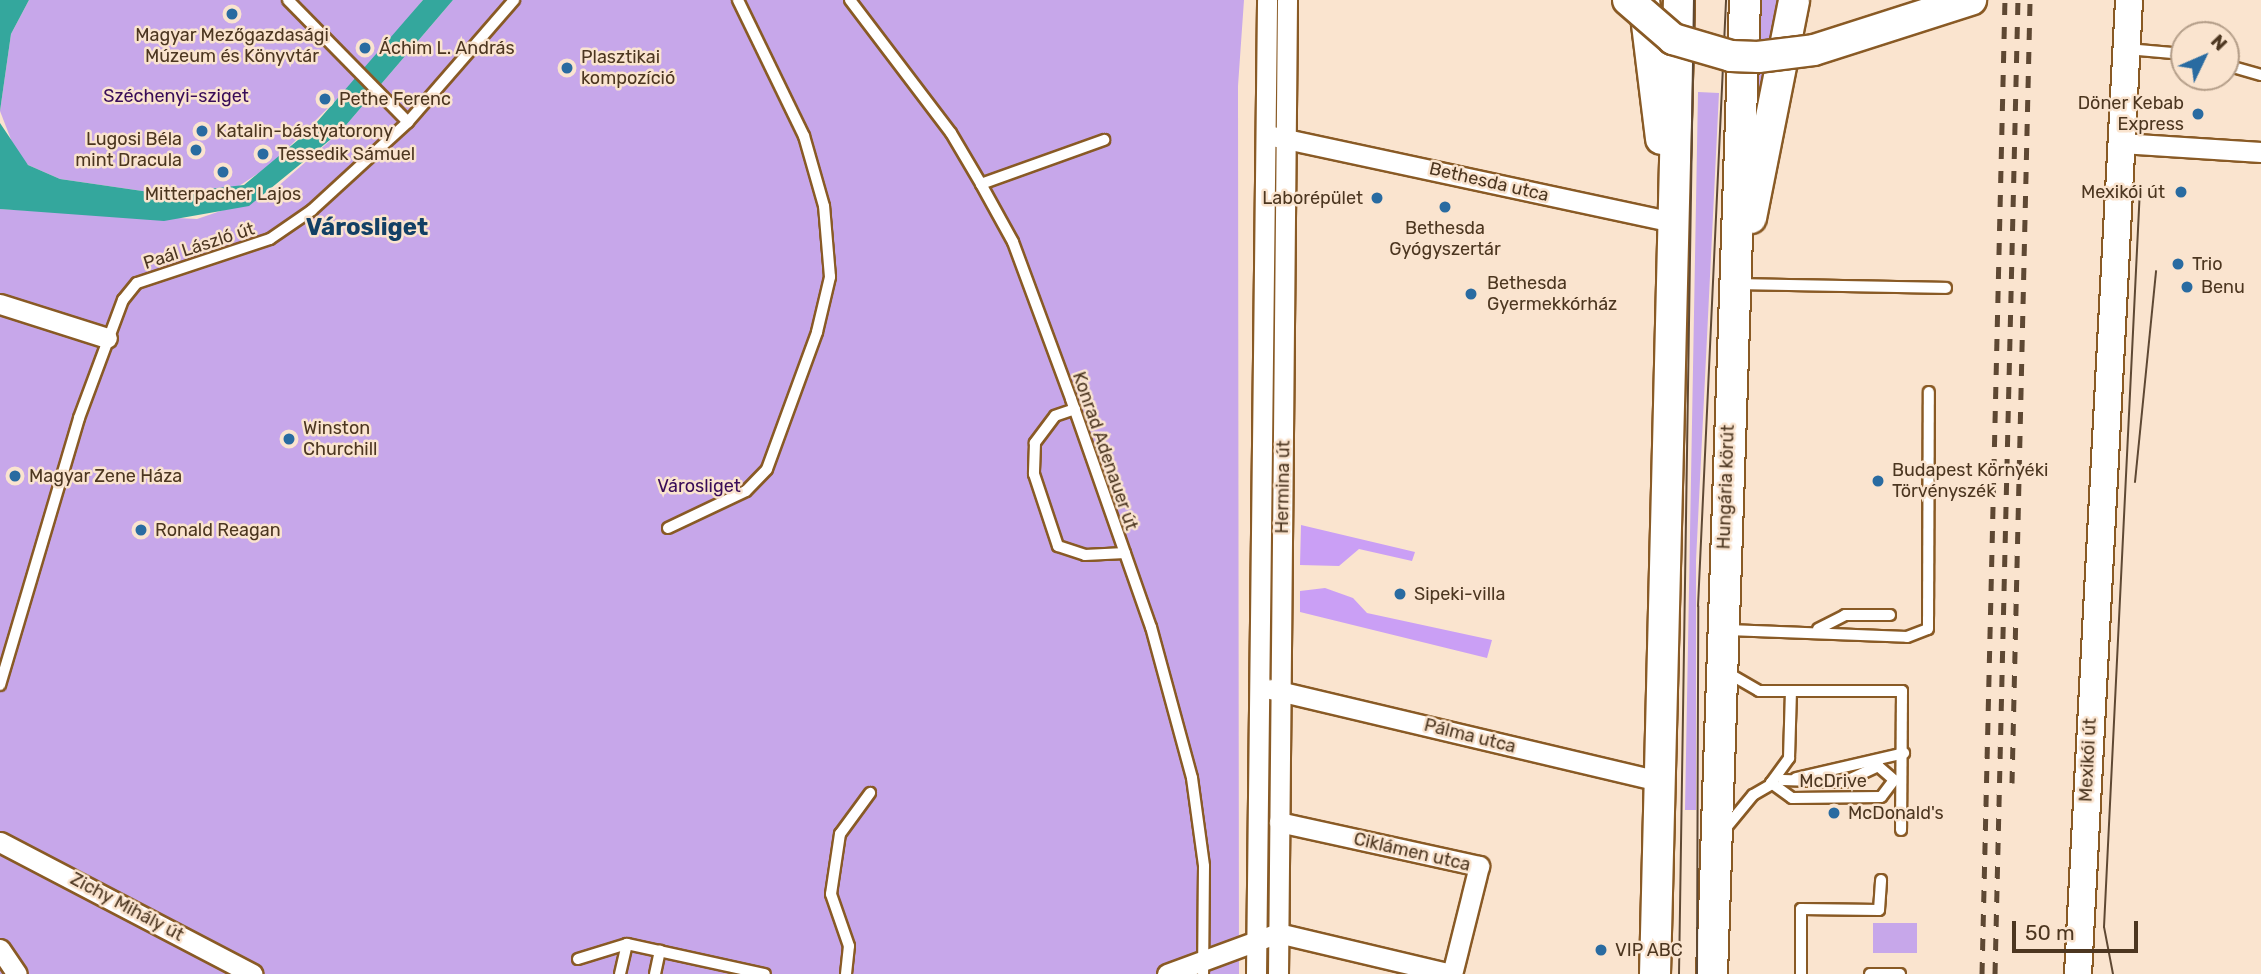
<!DOCTYPE html>
<meta charset="utf-8">
<style>
body{margin:0}
#map{position:relative;width:2261px;height:974px;overflow:hidden;background:#fae4cf;font-family:Rubik,sans-serif}
div>[style]{position:absolute}
.green>*{inset:0;background:#c7a7ea;transform-origin:0 0}
.forest>*{inset:0;background:#ca9ff5}
.water>*{inset:0;background:#34a79d}
.roads{filter:drop-shadow(2px 0 #895a25) drop-shadow(-2px 0 #895a25) drop-shadow(0 2px #895a25) drop-shadow(0 -2px #895a25)}
.lane>*{height:10px;margin:-5px;padding:0 5px;transform-origin:5px;border-radius:5px;background:#fff}
.street>*{height:19px;margin:-9.5px;padding:0 9.5px;transform-origin:9.5px;border-radius:9.5px;background:#fff}
.secondary>*{height:26px;margin:-13px;padding:0 13px;transform-origin:13px;border-radius:13px;background:#fff}
.primary>*{height:30px;margin:-15px;padding:0 15px;transform-origin:15px;border-radius:15px;background:#fff}
.tram>*{height:2px;margin:-1px;padding:0 1px;transform-origin:1px;border-radius:1px;background:#5e4833}
.rail>*{height:5px;margin-top:-2.5px;transform-origin:0;background:repeating-linear-gradient(90deg,#5e4833 0 12px,transparent 0 24px)}
.bridges{filter:drop-shadow(2px 0 #895a25) drop-shadow(-2px 0 #895a25) drop-shadow(0 2px #895a25) drop-shadow(0 -2px #895a25)}
.primary-bridge>*{height:30px;margin:-15px;padding:0 15px;transform-origin:15px;border-radius:15px;background:#fff}
.dots>*{width:19px;height:19px;translate:-50% -50%;box-sizing:border-box;border:4px solid #fae4cf;border-radius:50%}
span{translate:-50% -50%;white-space:nowrap;text-align:center;line-height:1.15;-webkit-text-stroke:5px #fae4cf;paint-order:stroke}
.poi-label{font-size:18px;color:#4c3620}
.left{translate:0 -50%;text-align:left}
.right{translate:-100% -50%;text-align:right}
.park-label{font-size:18px;color:#390c58}
.street-label{font-size:18px;color:#4c3620}
.district-label{font-size:24px;color:#124065;font-weight:700}
.north{position:absolute;left:2170px;top:21px;width:70px;height:70px;box-sizing:border-box;background:#fae4cf;border:2px solid #b49e89;border-radius:50%;rotate:46deg;font-size:19px;font-weight:700;line-height:28px;text-align:center;color:#4c3620}
.north::after{content:'';display:block;margin:auto;width:24px;height:32px;background:#296ba1;clip-path:polygon(50% 0,100% 100%,50% 72%,0 100%)}
.scale{position:absolute;left:2012px;top:921px;width:126px;height:32px;box-sizing:border-box;border:4px solid #4c3620;border-top:0;padding-left:9px;font-size:21px;line-height:24px;white-space:nowrap;color:#4c3620;-webkit-text-stroke:5px #fae4cf;paint-order:stroke}
</style>
<div id="map">
<div class="green">
<div style="clip-path:polygon(29px 0,423px 0,366px 70px,271px 165px,236px 188px,163px 194px,60px 179px,28px 165px,15px 150px,0 111px,11px 34px)"></div>
<div style="clip-path:polygon(453px 0,1244px 0,1238px 86px,1239px 974px,0 974px,0 209px,197px 219px,268px 195px,341px 131px)"></div>
<div style="clip-path:polygon(1755px 0,1788px 0,1748px 161px)"></div>
<div style="clip-path:polygon(1698px 92px,1719px 93px,1696px 561px,1696px 810px,1685px 810px)"></div>
<div style="left:1873px;top:923px;width:44px;height:30px"></div>
</div>
<div class="forest">
<div style="clip-path:polygon(1301px 525px,1415px 552px,1412px 561px,1359px 549px,1339px 566px,1300px 565px)"></div>
<div style="clip-path:polygon(1325px 588px,1353px 598px,1367px 613px,1492px 640px,1487px 658px,1300px 612px,1300px 591px)"></div>
</div>
<div class="water">
<div style="clip-path:polygon(0 0,29px 0,11px 34px,0 111px)"></div>
<div style="clip-path:polygon(423px 0,453px 0,341px 131px,249px 206px,164px 221px,0 209px,0 123px,28px 165px,60px 179px,163px 194px,244px 185px,310px 130px)"></div>
</div>
<div class="roads">
<div class="lane">
<div style="left:288px;top:0;width:171px;rotate:45.5deg"></div>
<div style="left:850px;top:0;width:167px;rotate:52.8deg"></div>
<div style="left:951px;top:133px;width:59px;rotate:59.5deg"></div>
<div style="left:981px;top:184px;width:66px;rotate:61.1deg"></div>
<div style="left:1013px;top:242px;width:167px;rotate:69.7deg"></div>
<div style="left:1071px;top:399px;width:242px;rotate:70.7deg"></div>
<div style="left:1151px;top:627px;width:156px;rotate:74.8deg"></div>
<div style="left:1192px;top:778px;width:89px;rotate:82.2deg"></div>
<div style="left:1204px;top:866px;width:108px;rotate:90.5deg"></div>
<div style="left:2127px;top:49px;width:57px;rotate:5deg"></div>
<div style="left:2226px;top:65px;width:36px;rotate:16deg"></div>
<div style="left:981px;top:184px;width:131px;rotate:-19.7deg"></div>
<div style="left:1740px;top:284px;width:206px;rotate:1.1deg"></div>
<div style="left:1075px;top:409px;width:21px;rotate:161deg"></div>
<div style="left:1055px;top:416px;width:34px;rotate:127deg"></div>
<div style="left:1035px;top:443px;width:31px;rotate:92deg"></div>
<div style="left:1034px;top:474px;width:76px;rotate:71.6deg"></div>
<div style="left:1058px;top:546px;width:28px;rotate:18deg"></div>
<div style="left:1085px;top:555px;width:40px;rotate:-2.9deg"></div>
<div style="left:668px;top:528px;width:86px;rotate:-25.4deg"></div>
<div style="left:746px;top:491px;width:30px;rotate:-46deg"></div>
<div style="left:767px;top:469px;width:146px;rotate:-69.9deg"></div>
<div style="left:817px;top:332px;width:57px;rotate:-76.7deg"></div>
<div style="left:830px;top:277px;width:71px;rotate:-94.8deg"></div>
<div style="left:824px;top:206px;width:73px;rotate:-105.9deg"></div>
<div style="left:804px;top:136px;width:151px;rotate:-115.9deg"></div>
<div style="left:1818px;top:629px;width:30px;rotate:-27deg"></div>
<div style="left:1845px;top:615px;width:45px"></div>
<div style="left:1728px;top:630px;width:179px;rotate:2.2deg"></div>
<div style="left:1907px;top:637px;width:22px;rotate:-21deg"></div>
<div style="left:1928px;top:629px;width:237px;rotate:-89.8deg"></div>
<div style="left:1728px;top:673px;width:36px;rotate:30deg"></div>
<div style="left:1759px;top:691px;width:143px"></div>
<div style="left:1902px;top:691px;width:139px;rotate:90.4deg"></div>
<div style="left:0;top:685px;width:278px;rotate:-73.5deg"></div>
<div style="left:79px;top:418px;width:126px;rotate:-69.6deg"></div>
<div style="left:123px;top:300px;width:22px;rotate:-51deg"></div>
<div style="left:137px;top:283px;width:140px;rotate:-18.3deg"></div>
<div style="left:270px;top:239px;width:51px;rotate:-34.6deg"></div>
<div style="left:312px;top:210px;width:130px;rotate:-42.5deg"></div>
<div style="left:408px;top:122px;width:162px;rotate:-49deg"></div>
<div style="left:1796px;top:778px;width:111px;rotate:-13deg"></div>
<div style="left:1783px;top:780px;width:61px;rotate:1.9deg"></div>
<div style="left:1844px;top:782px;width:38px;rotate:-25deg"></div>
<div style="left:1878px;top:766px;width:21px;rotate:41deg"></div>
<div style="left:1894px;top:780px;width:21px;rotate:127deg"></div>
<div style="left:1881px;top:797px;width:89px;rotate:179.4deg"></div>
<div style="left:1792px;top:798px;width:26px;rotate:-144deg"></div>
<div style="left:1771px;top:783px;width:31px;rotate:-54deg"></div>
<div style="left:1789px;top:758px;width:67px;rotate:-88.3deg"></div>
<div style="left:1725px;top:829px;width:44px;rotate:-50.5deg"></div>
<div style="left:1753px;top:795px;width:24px;rotate:-30deg"></div>
<div style="left:578px;top:959px;width:51px;rotate:-17deg"></div>
<div style="left:627px;top:944px;width:141px;rotate:12.3deg"></div>
<div style="left:620px;top:974px;width:31px;rotate:-77deg"></div>
<div style="left:655px;top:974px;width:24px;rotate:-78deg"></div>
<div style="left:846px;top:974px;width:28px;rotate:-84deg"></div>
<div style="left:849px;top:946px;width:55px;rotate:-109.1deg"></div>
<div style="left:831px;top:894px;width:61px;rotate:-81.5deg"></div>
<div style="left:840px;top:834px;width:51px;rotate:-53.8deg"></div>
<div style="left:1801px;top:974px;width:65px;rotate:-90deg"></div>
<div style="left:1801px;top:909px;width:78px;rotate:0.7deg"></div>
<div style="left:1879px;top:910px;width:30px;rotate:-86deg"></div>
<div style="left:1870px;top:974px;width:30px"></div>
</div>
<div class="street">
<div style="left:1272px;top:136px;width:410px;rotate:12.1deg"></div>
<div style="left:2121px;top:143px;width:140px;rotate:3.7deg"></div>
<div style="left:0;top:304px;width:112px;rotate:17.6deg"></div>
<div style="left:1270px;top:689px;width:401px;rotate:13.3deg"></div>
<div style="left:1279px;top:822px;width:205px;rotate:12.4deg"></div>
<div style="left:1479px;top:866px;width:111px;rotate:104deg"></div>
<div style="left:0;top:842px;width:285px;rotate:27.6deg"></div>
<div style="left:0;top:949px;width:30px;rotate:56deg"></div>
<div style="left:1167px;top:974px;width:118px;rotate:-20.3deg"></div>
<div style="left:1278px;top:933px;width:179px;rotate:13.3deg"></div>
<div style="left:1256px;top:974px;width:974px;rotate:-89.35deg"></div>
<div style="left:1278px;top:974px;width:974px;rotate:-89.47deg"></div>
</div>
<div class="secondary">
<div style="left:2078px;top:974px;width:975px;rotate:-87deg"></div>
</div>
<div class="primary">
<div style="left:1644px;top:0;width:140px;rotate:83deg"></div>
<div style="left:1751px;top:218px;width:222px;rotate:-78.8deg"></div>
<div style="left:1655px;top:974px;width:974px;rotate:-88.59deg"></div>
<div style="left:1712px;top:974px;width:975px;rotate:-88.06deg"></div>
</div>
</div>
<div class="tram">
<div style="left:2135px;top:482px;width:212px;rotate:-84.3deg"></div>
<div style="left:1679px;top:974px;width:974px;rotate:-89.12deg"></div>
<div style="left:1697px;top:974px;width:368px;rotate:-89.8deg"></div>
<div style="left:1698px;top:606px;width:607px;rotate:-87.35deg"></div>
<div style="left:2113px;top:974px;width:48px;rotate:-100.8deg"></div>
<div style="left:2104px;top:927px;width:741px;rotate:-87.21deg"></div>
</div>
<div class="rail">
<div style="left:2012px;top:783px;width:783px;rotate:-88.68deg"></div>
<div style="left:1982px;top:974px;width:974px;rotate:-88.65deg"></div>
<div style="left:1995px;top:974px;width:974px;rotate:-88.65deg"></div>
</div>
<div class="bridges">
<div class="primary-bridge">
<div style="left:1628px;top:0;width:60px;rotate:40.9deg"></div>
<div style="left:1673px;top:39px;width:60px;rotate:16.3deg"></div>
<div style="left:1731px;top:56px;width:27px;rotate:2deg"></div>
<div style="left:1758px;top:57px;width:56px;rotate:-7.1deg"></div>
<div style="left:1814px;top:50px;width:165px;rotate:-17.7deg"></div>
</div>
</div>
<div class="dots">
<div style="left:232px;top:14px;background:#296ba1"></div>
<div style="left:365px;top:48px;background:#296ba1"></div>
<div style="left:567px;top:68px;background:#296ba1"></div>
<div style="left:325px;top:99px;background:#296ba1"></div>
<div style="left:2198px;top:114px;background:#296ba1"></div>
<div style="left:202px;top:131px;background:#296ba1"></div>
<div style="left:196px;top:150px;background:#296ba1"></div>
<div style="left:263px;top:154px;background:#296ba1"></div>
<div style="left:223px;top:172px;background:#296ba1"></div>
<div style="left:2181px;top:192px;background:#296ba1"></div>
<div style="left:1377px;top:198px;background:#296ba1"></div>
<div style="left:1445px;top:207px;background:#296ba1"></div>
<div style="left:2178px;top:264px;background:#296ba1"></div>
<div style="left:2187px;top:287px;background:#296ba1"></div>
<div style="left:1471px;top:294px;background:#296ba1"></div>
<div style="left:289px;top:439px;background:#296ba1"></div>
<div style="left:15px;top:476px;background:#296ba1"></div>
<div style="left:1878px;top:481px;background:#296ba1"></div>
<div style="left:141px;top:530px;background:#296ba1"></div>
<div style="left:1400px;top:594px;background:#296ba1"></div>
<div style="left:1834px;top:813px;background:#296ba1"></div>
<div style="left:1601px;top:950px;background:#296ba1"></div>
</div>
<div class="poi-label">
<span style="left:232px;top:46px">Magyar Mezőgazdasági<br>Múzeum és Könyvtár</span>
<span class="left" style="left:379px;top:48px">Áchim L. András</span>
<span class="left" style="left:581px;top:68px">Plasztikai<br>kompozíció</span>
<span class="left" style="left:339px;top:99px">Pethe Ferenc</span>
<span class="right" style="left:2184px;top:114px">Döner Kebab<br>Express</span>
<span class="left" style="left:216px;top:131px">Katalin-bástyatorony</span>
<span class="right" style="left:182px;top:150px">Lugosi Béla<br>mint Dracula</span>
<span class="left" style="left:277px;top:154px">Tessedik Sámuel</span>
<span class="right" style="left:2165px;top:192px">Mexikói út</span>
<span style="left:223px;top:194px">Mitterpacher Lajos</span>
<span class="right" style="left:1363px;top:198px">Laborépület</span>
<span style="left:1445px;top:239px">Bethesda<br>Gyógyszertár</span>
<span class="left" style="left:2192px;top:264px">Trio</span>
<span class="left" style="left:1487px;top:294px">Bethesda<br>Gyermekkórház</span>
<span class="left" style="left:2201px;top:287px">Benu</span>
<span class="left" style="left:303px;top:439px">Winston<br>Churchill</span>
<span class="left" style="left:1892px;top:481px">Budapest Környéki<br>Törvényszék</span>
<span class="left" style="left:29px;top:476px">Magyar Zene Háza</span>
<span class="left" style="left:155px;top:530px">Ronald Reagan</span>
<span class="left" style="left:1414px;top:594px">Sipeki-villa</span>
<span class="left" style="left:1848px;top:813px">McDonald's</span>
<span class="left" style="left:1615px;top:950px">VIP ABC</span>
</div>
<div class="park-label">
<span style="left:176px;top:96px">Széchenyi-sziget</span>
<span style="left:699px;top:486px">Városliget</span>
</div>
<div class="street-label">
<span style="left:1489px;top:182px;rotate:13deg">Bethesda utca</span>
<span style="left:199px;top:246px;rotate:-18deg">Paál László út</span>
<span style="left:1105px;top:451px;rotate:71deg">Konrad Adenauer út</span>
<span style="left:1283px;top:487px;rotate:-89deg">Hermina út</span>
<span style="left:1726px;top:487px;rotate:-88deg">Hungária körút</span>
<span style="left:1470px;top:736px;rotate:14deg">Pálma utca</span>
<span style="left:2088px;top:760px;rotate:-87deg">Mexikói út</span>
<span style="left:1833px;top:781px">McDrive</span>
<span style="left:1412px;top:852px;rotate:13deg">Ciklámen utca</span>
<span style="left:127px;top:907px;rotate:28deg">Zichy Mihály út</span>
</div>
<div class="district-label">
<span style="left:367px;top:228px">Városliget</span>
</div>
<div class="north">N</div>
<div class="scale">50 m</div>
</div>
